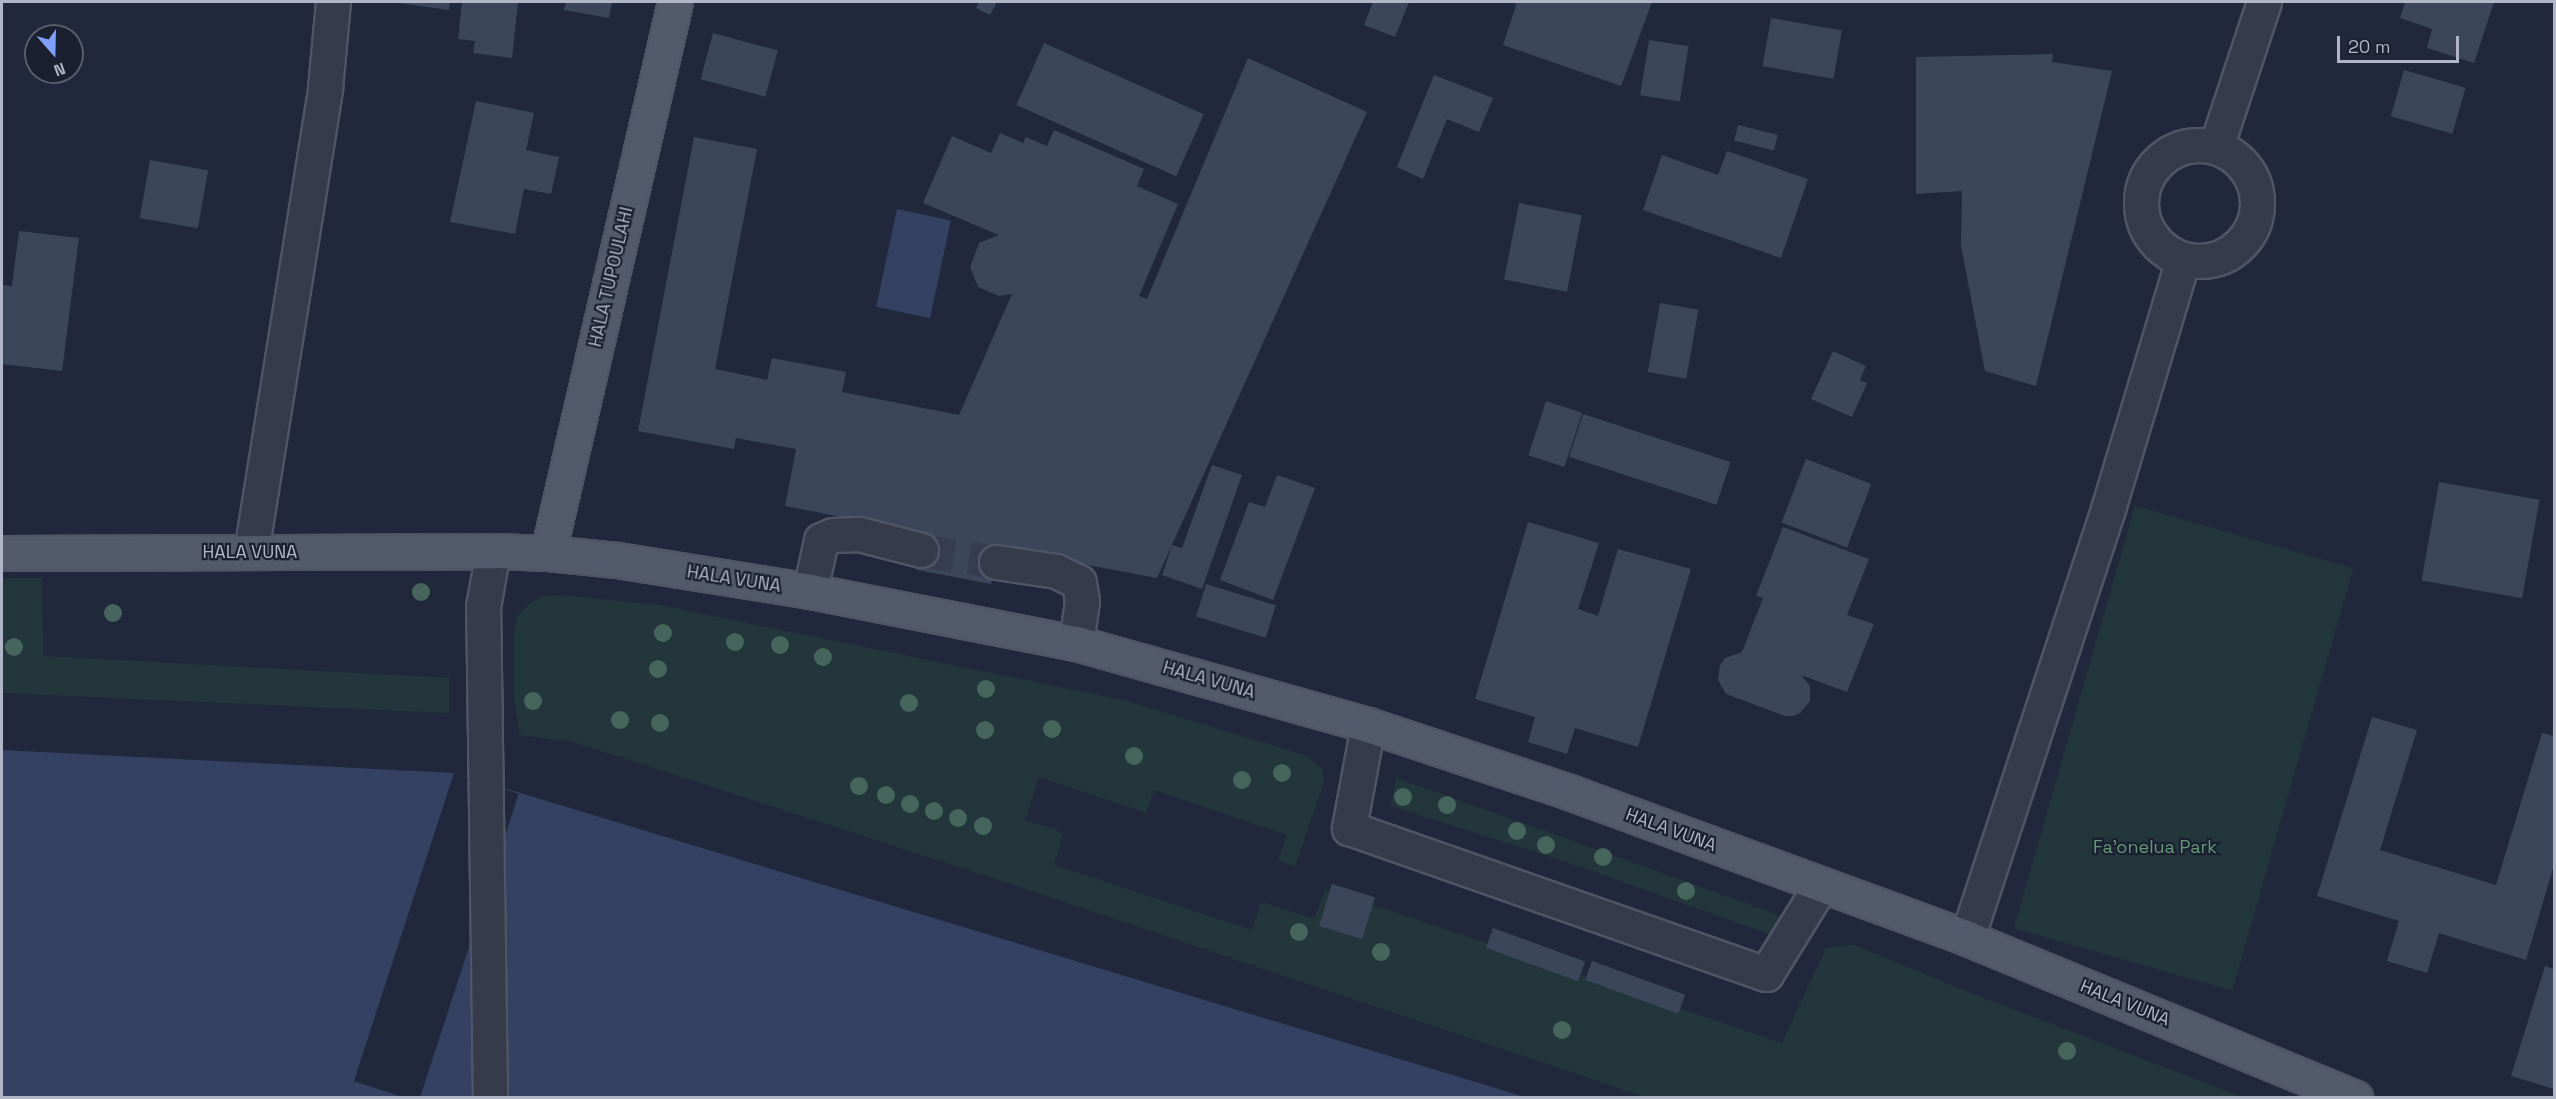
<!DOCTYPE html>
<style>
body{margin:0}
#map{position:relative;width:2556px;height:1099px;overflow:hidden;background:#21283b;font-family:"Space Grotesk",sans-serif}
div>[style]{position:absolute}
.green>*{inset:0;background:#23363c;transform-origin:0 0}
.water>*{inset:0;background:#344163;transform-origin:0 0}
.pier>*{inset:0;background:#21283b;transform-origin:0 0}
.building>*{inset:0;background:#3c465b;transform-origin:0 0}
.minor-tunnel>*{height:33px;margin-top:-16.5px;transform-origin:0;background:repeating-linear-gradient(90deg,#363d50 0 33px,transparent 0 49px)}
.roads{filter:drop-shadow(2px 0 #505566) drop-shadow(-2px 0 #505566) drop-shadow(0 2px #505566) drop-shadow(0 -2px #505566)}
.minor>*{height:33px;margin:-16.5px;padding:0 16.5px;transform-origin:16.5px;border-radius:16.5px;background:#353b4b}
.minor>.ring{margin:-16.5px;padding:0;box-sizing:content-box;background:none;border:33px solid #353b4b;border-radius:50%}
.major>*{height:33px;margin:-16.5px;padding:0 16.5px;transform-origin:16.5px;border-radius:16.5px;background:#525a6c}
.trees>*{width:18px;height:18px;margin:-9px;border-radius:50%;background:#46665d}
span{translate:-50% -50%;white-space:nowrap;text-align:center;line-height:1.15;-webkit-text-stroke:4.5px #1a2030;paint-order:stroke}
.street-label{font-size:18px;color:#b0b5c7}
.park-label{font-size:18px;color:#659978}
.frame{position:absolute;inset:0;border:3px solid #b0b5c7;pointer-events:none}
.north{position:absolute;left:24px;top:24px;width:60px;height:60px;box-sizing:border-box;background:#1a2030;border:2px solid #565c6c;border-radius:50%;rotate:160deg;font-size:16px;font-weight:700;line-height:24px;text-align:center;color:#b0b5c7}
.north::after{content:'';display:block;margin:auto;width:21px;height:27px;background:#7f9ffc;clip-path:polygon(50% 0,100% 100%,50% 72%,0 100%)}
.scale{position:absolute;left:2337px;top:36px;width:122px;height:27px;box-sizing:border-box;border:3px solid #b0b5c7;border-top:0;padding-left:8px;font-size:18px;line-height:21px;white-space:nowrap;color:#b0b5c7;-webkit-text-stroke:4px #1a2030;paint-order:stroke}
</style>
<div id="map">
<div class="green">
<div style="left:2135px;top:506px;width:227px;height:439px;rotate:16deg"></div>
<div style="clip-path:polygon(2px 578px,42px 578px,43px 656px,449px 678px,449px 713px,2px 693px)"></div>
<div style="clip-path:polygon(560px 595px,659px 605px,1123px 700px,1307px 756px,1322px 769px,1324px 782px,1295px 867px,1278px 860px,1287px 835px,1154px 790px,1146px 813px,1039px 777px,1025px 820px,1057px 830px,1063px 836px,1054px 865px,1252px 930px,1261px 902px,1314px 919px,1326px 889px,1782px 1043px,1826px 948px,1854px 945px,1973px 994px,2242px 1097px,1645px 1097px,999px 880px,574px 742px,520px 735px,514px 698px,514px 631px,518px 615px,529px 604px,543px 596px)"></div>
<div style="clip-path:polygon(1396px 778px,1573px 841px,1786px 918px,1772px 940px,1769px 934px,1561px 860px,1391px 806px)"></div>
</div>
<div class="water">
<div style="left:897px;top:209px;width:55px;height:100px;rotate:12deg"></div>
<div style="clip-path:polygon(2px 750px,454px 773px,1525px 1097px,2px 1097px)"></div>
</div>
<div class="pier">
<div style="left:454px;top:773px;width:68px;height:324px;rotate:18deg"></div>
</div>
<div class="building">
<div style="clip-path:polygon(392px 2px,450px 2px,449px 10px)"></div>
<div style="clip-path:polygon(462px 2px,518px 2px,512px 58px,473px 53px,475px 41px,458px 39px)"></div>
<div style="clip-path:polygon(566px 2px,612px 2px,609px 18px,564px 10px)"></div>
<div style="clip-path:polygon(979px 2px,997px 2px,990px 15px,976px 8px)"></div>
<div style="clip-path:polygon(1373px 2px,1409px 2px,1395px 37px,1364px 25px)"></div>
<div style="clip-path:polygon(1517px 2px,1652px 2px,1621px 86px,1503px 45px)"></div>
<div style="clip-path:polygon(2405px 2px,2494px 2px,2474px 63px,2427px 48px,2432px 29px,2400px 18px)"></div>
<div style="left:1771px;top:18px;width:72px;height:49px;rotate:10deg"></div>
<div style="left:713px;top:33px;width:67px;height:48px;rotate:15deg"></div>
<div style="left:1649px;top:40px;width:40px;height:56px;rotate:9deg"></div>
<div style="left:1044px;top:43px;width:175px;height:68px;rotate:24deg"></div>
<div style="clip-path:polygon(2053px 54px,2052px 62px,2112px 71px,2036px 386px,1985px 371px,1961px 246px,1962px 191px,1916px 194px,1916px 57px)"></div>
<div style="clip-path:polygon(1248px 58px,1367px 112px,1157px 578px,998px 548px,991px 584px,917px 570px,924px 533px,785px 506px,796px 449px,736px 438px,734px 449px,638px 431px,694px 137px,757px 149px,715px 369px,767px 380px,772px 358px,846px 372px,842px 392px,959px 415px,1012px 294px,999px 296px,978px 287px,970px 267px,979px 243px,999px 235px,923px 203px,952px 136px,991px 153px,1000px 133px,1023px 143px,1026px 137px,1047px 146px,1054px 130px,1144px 169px,1137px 186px,1178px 204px,1139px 296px,1147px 299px)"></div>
<div style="left:2404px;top:70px;width:64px;height:48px;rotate:16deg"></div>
<div style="clip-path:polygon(1434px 75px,1493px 98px,1479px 132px,1447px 119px,1423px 179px,1397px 167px)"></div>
<div style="clip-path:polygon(476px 101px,534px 113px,526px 150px,559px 157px,551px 194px,524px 189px,515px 234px,450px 222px)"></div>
<div style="left:1738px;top:125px;width:41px;height:16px;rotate:14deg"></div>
<div style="clip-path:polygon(1727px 151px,1808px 179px,1781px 258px,1643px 210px,1662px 155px,1718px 175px)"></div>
<div style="left:150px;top:160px;width:59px;height:59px;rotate:10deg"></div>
<div style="left:1519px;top:203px;width:64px;height:78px;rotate:11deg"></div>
<div style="clip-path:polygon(19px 231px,79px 238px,62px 371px,2px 364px,2px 285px,12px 286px)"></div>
<div style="left:1660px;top:303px;width:39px;height:70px;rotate:10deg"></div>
<div style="clip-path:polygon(1833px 351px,1866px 366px,1860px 380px,1867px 383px,1852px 417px,1811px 399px)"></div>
<div style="left:1546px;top:401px;width:38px;height:57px;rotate:18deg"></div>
<div style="left:1583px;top:414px;width:155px;height:45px;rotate:18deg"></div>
<div style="left:1806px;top:459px;width:70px;height:68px;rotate:21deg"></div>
<div style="clip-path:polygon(1212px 465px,1242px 475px,1202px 589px,1162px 575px,1172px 545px,1182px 548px)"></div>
<div style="clip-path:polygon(1277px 475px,1315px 488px,1273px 600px,1220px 580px,1249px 502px,1265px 507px)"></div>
<div style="left:2439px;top:482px;width:102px;height:100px;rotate:10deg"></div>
<div style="clip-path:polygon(1528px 522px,1599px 543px,1578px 609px,1598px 616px,1618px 549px,1691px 569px,1638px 747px,1575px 728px,1567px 754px,1528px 742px,1535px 717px,1475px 699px)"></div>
<div style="clip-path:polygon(1783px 527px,1869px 559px,1847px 615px,1874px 624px,1847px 692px,1801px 675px,1810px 686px,1810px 701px,1800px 713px,1793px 716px,1785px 716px,1726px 694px,1718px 680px,1720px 665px,1725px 658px,1742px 652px,1763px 598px,1756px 596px)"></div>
<div style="left:1206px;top:584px;width:73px;height:34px;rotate:17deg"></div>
<div style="clip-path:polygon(2372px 717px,2417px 730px,2380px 850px,2496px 885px,2542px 733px,2554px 736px,2554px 865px,2526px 960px,2439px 933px,2427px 973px,2387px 961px,2399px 921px,2317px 896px)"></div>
<div style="left:1332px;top:884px;width:45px;height:44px;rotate:17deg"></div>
<div style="left:1493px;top:928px;width:98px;height:21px;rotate:20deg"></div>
<div style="left:1592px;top:961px;width:99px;height:20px;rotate:20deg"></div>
<div style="clip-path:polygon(2545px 966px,2554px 969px,2554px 1089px,2511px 1076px)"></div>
</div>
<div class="minor-tunnel">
<div style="left:921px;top:550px;width:76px;rotate:9.1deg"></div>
</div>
<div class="roads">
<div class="minor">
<div class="ring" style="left:2141px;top:145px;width:83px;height:83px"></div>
<div style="left:2216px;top:147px;width:153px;rotate:-71.7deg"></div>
<div style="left:251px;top:552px;width:470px;rotate:-80.9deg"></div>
<div style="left:325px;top:88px;width:86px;rotate:-84.7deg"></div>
<div style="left:996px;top:562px;width:61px;rotate:8.5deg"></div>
<div style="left:1056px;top:571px;width:25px;rotate:26deg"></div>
<div style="left:1079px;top:582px;width:19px;rotate:81deg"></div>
<div style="left:1082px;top:601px;width:42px;rotate:98.1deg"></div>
<div style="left:810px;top:591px;width:52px;rotate:-77.8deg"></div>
<div style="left:821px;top:540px;width:13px;rotate:-23deg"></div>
<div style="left:833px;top:535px;width:26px;rotate:-2deg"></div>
<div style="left:859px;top:534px;width:64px;rotate:14.5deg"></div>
<div style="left:1368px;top:725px;width:105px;rotate:100.5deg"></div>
<div style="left:1349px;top:828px;width:442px;rotate:19.3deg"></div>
<div style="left:1766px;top:974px;width:105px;rotate:-58.3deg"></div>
<div style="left:1967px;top:938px;width:452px;rotate:-71.8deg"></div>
<div style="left:2108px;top:509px;width:261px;rotate:-73.3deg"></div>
<div style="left:490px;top:1098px;width:491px;rotate:-90.8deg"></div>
<div style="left:483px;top:607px;width:57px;rotate:-79.9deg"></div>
</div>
<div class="major">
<div style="left:2px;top:553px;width:491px;rotate:-0.2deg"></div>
<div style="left:493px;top:551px;width:55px;rotate:2.1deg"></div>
<div style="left:548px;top:553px;width:69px;rotate:5.8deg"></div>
<div style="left:617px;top:560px;width:195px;rotate:9.1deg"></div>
<div style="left:810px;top:591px;width:271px;rotate:11.1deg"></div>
<div style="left:1076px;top:643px;width:303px;rotate:15.7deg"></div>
<div style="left:1368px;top:725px;width:212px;rotate:18.4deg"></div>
<div style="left:1569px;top:792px;width:424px;rotate:20.1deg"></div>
<div style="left:1967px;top:938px;width:420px;rotate:22.4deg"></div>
<div style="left:548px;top:553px;width:565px;rotate:-77.02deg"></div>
</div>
</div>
<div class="trees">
<div style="left:421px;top:592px"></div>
<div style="left:113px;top:613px"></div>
<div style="left:663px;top:633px"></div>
<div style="left:735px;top:642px"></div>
<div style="left:780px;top:645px"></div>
<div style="left:14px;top:647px"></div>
<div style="left:823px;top:657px"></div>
<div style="left:658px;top:669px"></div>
<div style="left:986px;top:689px"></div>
<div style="left:533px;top:701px"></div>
<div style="left:909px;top:703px"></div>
<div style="left:620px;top:720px"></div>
<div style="left:660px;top:723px"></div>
<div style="left:1052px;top:729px"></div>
<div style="left:985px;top:730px"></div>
<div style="left:1134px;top:756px"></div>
<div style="left:1282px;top:773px"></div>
<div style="left:1242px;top:780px"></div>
<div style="left:859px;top:786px"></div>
<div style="left:886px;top:795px"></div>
<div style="left:1403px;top:797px"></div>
<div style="left:910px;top:804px"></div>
<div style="left:1447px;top:805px"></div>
<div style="left:934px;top:811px"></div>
<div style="left:958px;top:818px"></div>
<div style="left:983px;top:826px"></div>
<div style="left:1517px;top:831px"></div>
<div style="left:1546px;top:845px"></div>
<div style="left:1603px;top:857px"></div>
<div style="left:1686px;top:891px"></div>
<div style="left:1299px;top:932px"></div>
<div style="left:1381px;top:952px"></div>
<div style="left:1562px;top:1030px"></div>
<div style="left:2067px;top:1051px"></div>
</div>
<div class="street-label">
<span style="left:611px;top:277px;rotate:-77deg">HALA TUPOULAHI</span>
<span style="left:250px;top:552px">HALA VUNA</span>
<span style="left:734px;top:579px;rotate:9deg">HALA VUNA</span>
<span style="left:1209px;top:680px;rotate:16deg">HALA VUNA</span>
<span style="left:1671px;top:830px;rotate:20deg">HALA VUNA</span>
<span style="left:2125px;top:1003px;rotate:22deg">HALA VUNA</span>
</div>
<div class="park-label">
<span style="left:2155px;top:847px">Fa'onelua Park</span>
</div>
<div class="frame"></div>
<div class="north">N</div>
<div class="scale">20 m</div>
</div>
